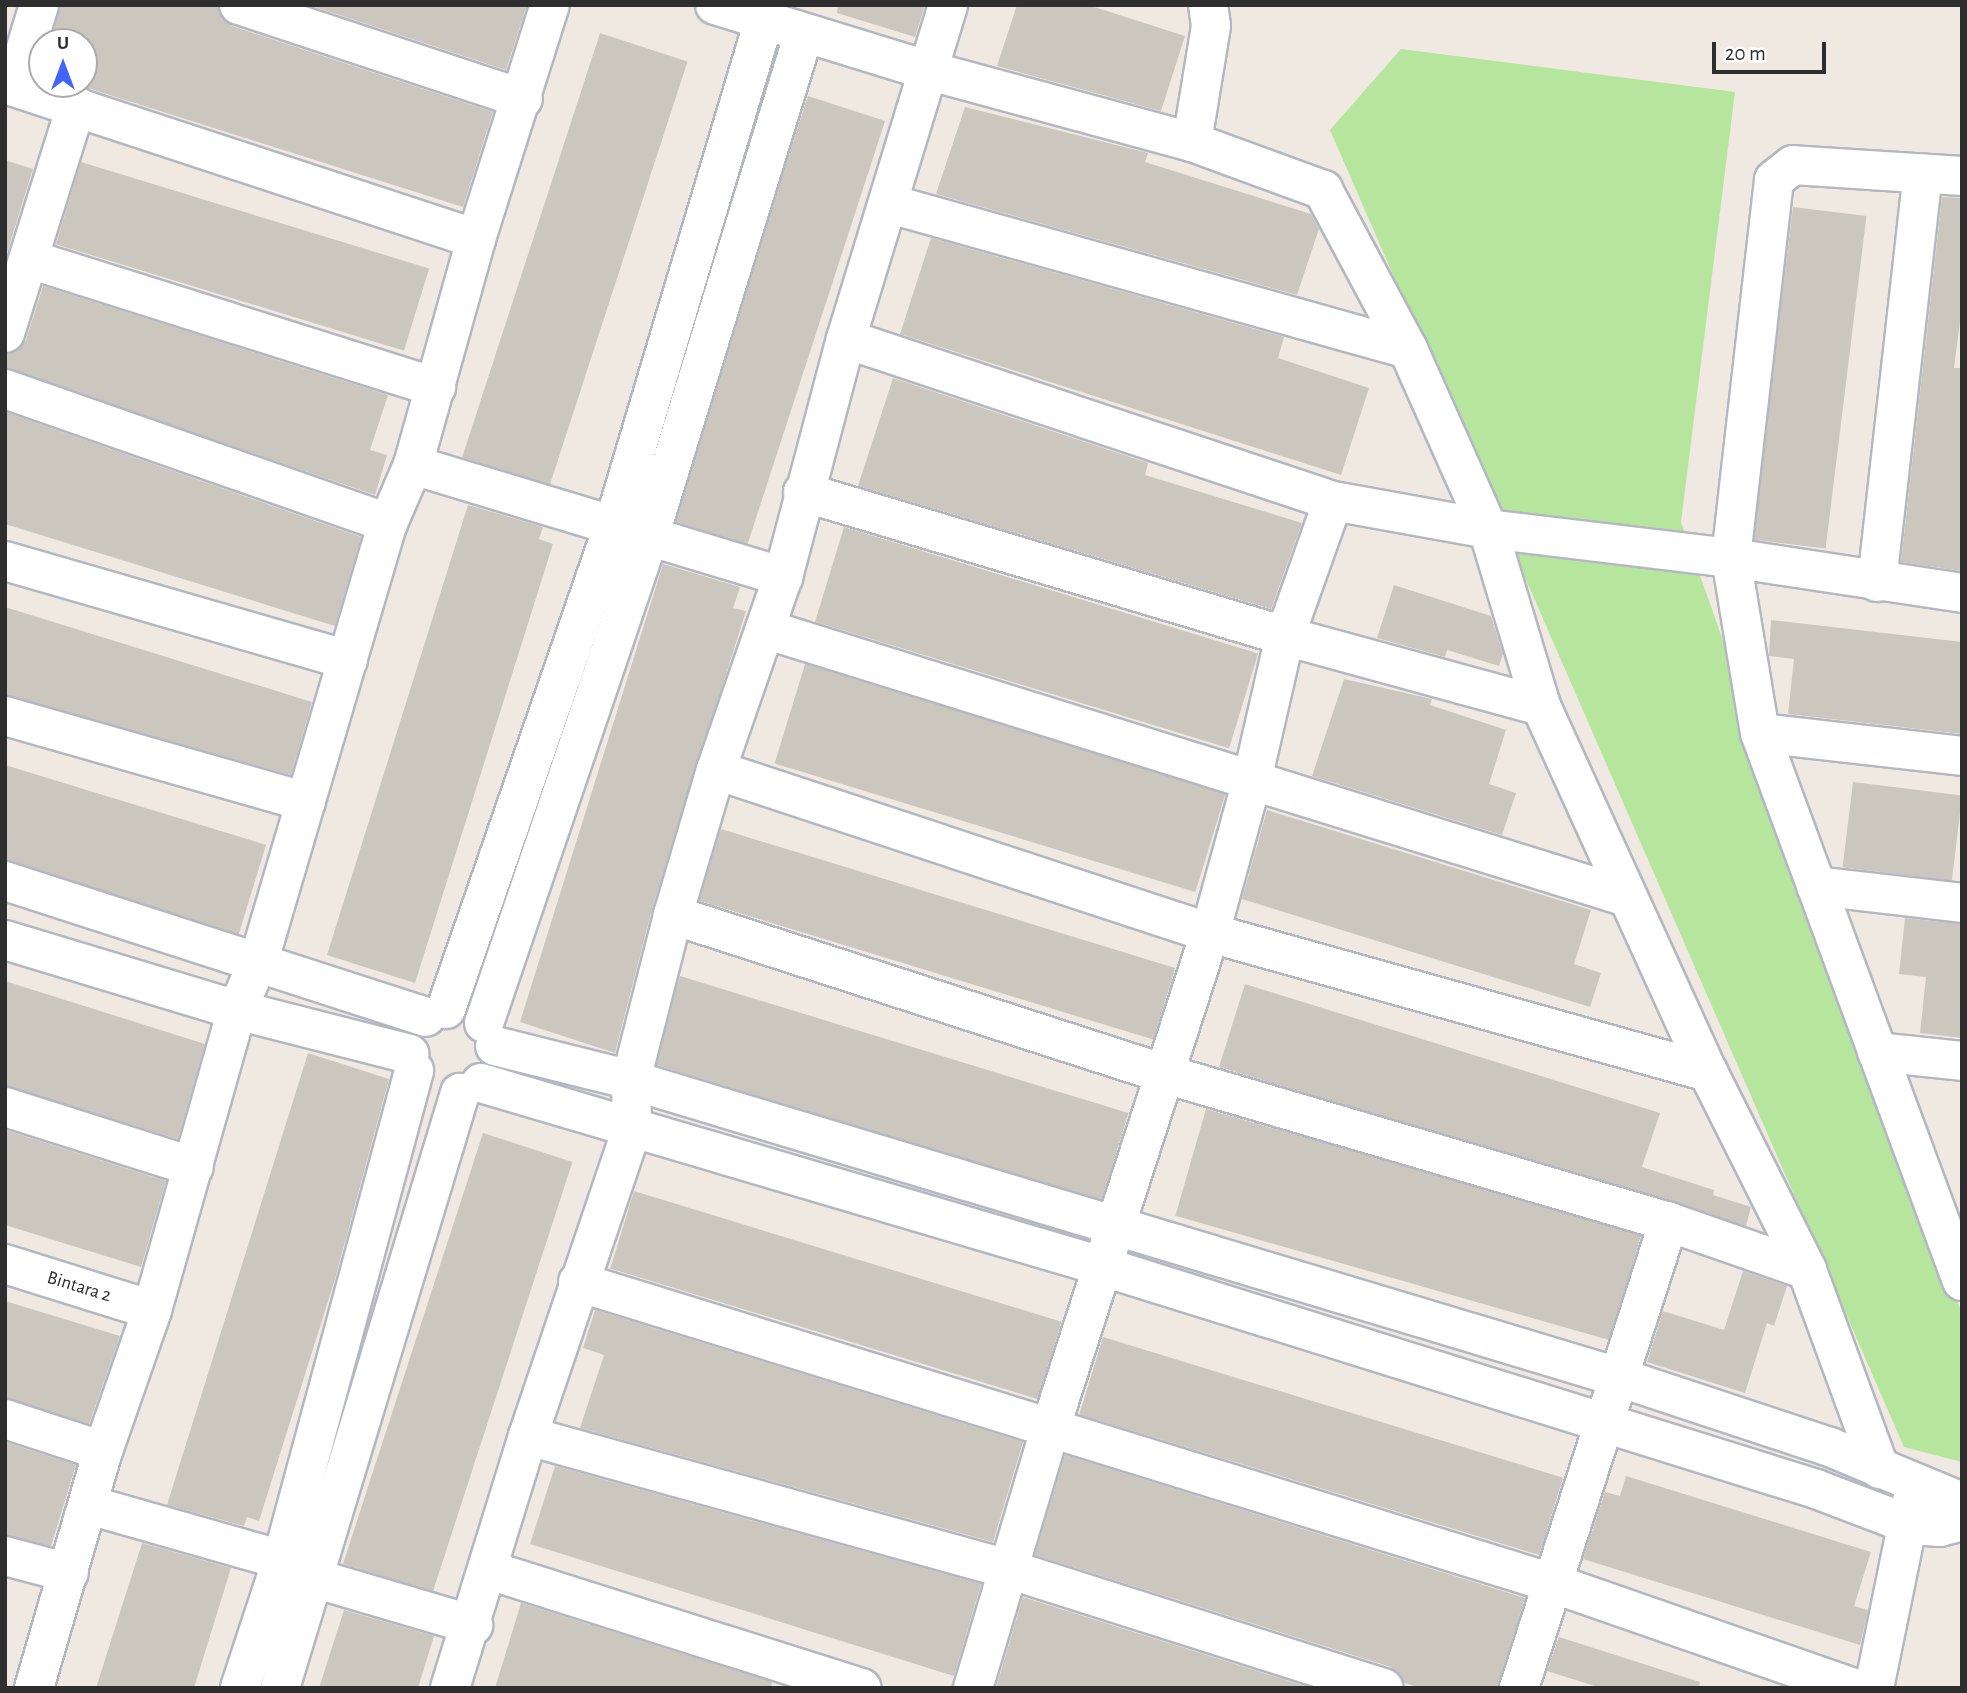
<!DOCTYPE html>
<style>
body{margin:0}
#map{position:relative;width:1967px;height:1693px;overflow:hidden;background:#efe9e1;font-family:"Alegreya Sans",sans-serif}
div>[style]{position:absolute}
.green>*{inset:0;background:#b6e59e}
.building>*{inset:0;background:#cbc7bf;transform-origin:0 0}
.roads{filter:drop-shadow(2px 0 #b4b7c1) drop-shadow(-2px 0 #b4b7c1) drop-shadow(0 2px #b4b7c1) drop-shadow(0 -2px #b4b7c1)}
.minor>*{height:38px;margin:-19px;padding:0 19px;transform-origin:19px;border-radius:19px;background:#fff}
span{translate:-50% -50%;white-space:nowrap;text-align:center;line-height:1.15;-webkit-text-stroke:7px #fff;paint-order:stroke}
.street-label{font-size:19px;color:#2e2e2e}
.frame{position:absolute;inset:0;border:7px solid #2e2e2e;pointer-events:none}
.north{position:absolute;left:28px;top:28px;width:70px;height:70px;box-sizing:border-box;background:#fff;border:2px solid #ababab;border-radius:50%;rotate:0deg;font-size:19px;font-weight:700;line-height:28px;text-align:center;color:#2e2e2e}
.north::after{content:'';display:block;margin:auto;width:24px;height:32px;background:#4264fb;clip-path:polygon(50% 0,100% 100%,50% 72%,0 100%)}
.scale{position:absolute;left:1712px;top:42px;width:114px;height:32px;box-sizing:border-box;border:4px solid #2e2e2e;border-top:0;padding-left:9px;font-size:21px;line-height:24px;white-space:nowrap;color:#2e2e2e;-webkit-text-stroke:5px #fff;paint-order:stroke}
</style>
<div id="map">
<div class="green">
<div style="clip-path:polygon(1401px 49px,1735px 92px,1681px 522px,1962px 1314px,1962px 1462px,1904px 1447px,1330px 130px)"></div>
</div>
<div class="building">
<div style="clip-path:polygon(60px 5px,218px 5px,222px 19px,232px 26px,493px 112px,463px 207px,75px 84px,84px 84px,84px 42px,51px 42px)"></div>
<div style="clip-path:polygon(309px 5px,527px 5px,506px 70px)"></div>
<div style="clip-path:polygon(838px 5px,925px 5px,915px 37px,837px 13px)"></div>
<div style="clip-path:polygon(1017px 5px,1088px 5px,1185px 36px,1161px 111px,997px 66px)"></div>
<div style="left:600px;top:33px;width:92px;height:446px;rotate:18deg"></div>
<div style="left:808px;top:96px;width:81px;height:446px;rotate:18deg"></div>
<div style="clip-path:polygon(965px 107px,1148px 153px,1145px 162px,1311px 214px,1319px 229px,1297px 295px,936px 194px)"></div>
<div style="clip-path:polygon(5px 160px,33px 169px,5px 259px)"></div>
<div style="left:81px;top:162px;width:364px;height:86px;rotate:17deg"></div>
<div style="clip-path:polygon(1942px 197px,1962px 198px,1962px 306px,1954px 368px,1962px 368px,1962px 571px,1901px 562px)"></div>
<div style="left:1793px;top:207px;width:74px;height:335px;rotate:7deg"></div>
<div style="clip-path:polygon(931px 238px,1284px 337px,1278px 358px,1369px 388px,1341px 475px,900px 334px)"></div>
<div style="clip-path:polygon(43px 286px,388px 395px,370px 450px,387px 455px,375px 495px,5px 368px,5px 354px,19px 349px,26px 340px)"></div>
<div style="clip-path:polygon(893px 378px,1148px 463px,1145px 475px,1302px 523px,1271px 609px,858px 486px)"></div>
<div style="clip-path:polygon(5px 412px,361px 537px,335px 626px,5px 524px)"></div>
<div style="clip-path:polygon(468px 505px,543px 527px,539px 539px,553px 544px,415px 983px,327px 955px)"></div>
<div style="left:844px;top:527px;width:433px;height:99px;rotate:17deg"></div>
<div style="clip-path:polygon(663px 564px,740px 587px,733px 608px,746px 611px,652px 909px,615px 1053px,520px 1022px)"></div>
<div style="clip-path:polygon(1394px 585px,1491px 616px,1503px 654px,1499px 666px,1447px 650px,1445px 657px,1377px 638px)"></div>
<div style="clip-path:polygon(5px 607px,312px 702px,291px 775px,5px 695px)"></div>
<div style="clip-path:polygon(1771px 620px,1962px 642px,1962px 734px,1788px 714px,1794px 659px,1769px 656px)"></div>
<div style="left:805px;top:664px;width:440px;height:104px;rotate:17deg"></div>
<div style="clip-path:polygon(1344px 679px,1432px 699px,1430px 705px,1506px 730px,1489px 784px,1516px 793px,1502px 835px,1312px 776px)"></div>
<div style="left:5px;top:765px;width:273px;height:95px;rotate:17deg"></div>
<div style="left:1853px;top:782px;width:110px;height:86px;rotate:7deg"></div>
<div style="clip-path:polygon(1267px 810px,1591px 910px,1574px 964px,1601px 973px,1590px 1007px,1242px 899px)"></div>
<div style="left:721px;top:829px;width:475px;height:75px;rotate:17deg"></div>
<div style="clip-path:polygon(1905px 918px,1962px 924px,1962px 1038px,1920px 1033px,1926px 977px,1899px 974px)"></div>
<div style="left:680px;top:976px;width:469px;height:92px;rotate:17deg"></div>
<div style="clip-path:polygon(5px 981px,205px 1044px,178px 1139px,5px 1086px)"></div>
<div style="clip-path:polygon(1245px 984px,1660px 1113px,1642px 1167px,1714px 1190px,1713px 1195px,1751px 1207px,1746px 1226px,1219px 1067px)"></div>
<div style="clip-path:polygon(308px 1053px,389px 1079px,335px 1279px,259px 1521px,247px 1517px,244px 1526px,167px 1505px)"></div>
<div style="left:1206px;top:1109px;width:453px;height:111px;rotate:16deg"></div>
<div style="clip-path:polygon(5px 1130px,166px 1181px,141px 1267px,5px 1225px)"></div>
<div style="left:483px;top:1133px;width:94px;height:453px;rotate:18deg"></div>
<div style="left:634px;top:1191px;width:447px;height:81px;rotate:17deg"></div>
<div style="clip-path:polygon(1743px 1271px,1787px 1286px,1774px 1326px,1767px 1323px,1745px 1393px,1647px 1362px,1663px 1311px,1724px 1330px)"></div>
<div style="clip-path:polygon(5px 1301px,120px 1336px,89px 1424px,5px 1398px)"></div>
<div style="clip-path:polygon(595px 1310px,1023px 1442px,993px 1542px,580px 1428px,604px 1355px,583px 1348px)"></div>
<div style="left:1103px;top:1337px;width:481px;height:81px;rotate:17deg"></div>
<div style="clip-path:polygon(5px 1442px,76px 1465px,51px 1546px,5px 1535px)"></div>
<div style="clip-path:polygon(1065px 1455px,1525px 1598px,1498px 1688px,1421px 1688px,1405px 1683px,1391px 1667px,1035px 1555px)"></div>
<div style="clip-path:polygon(555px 1466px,981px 1584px,954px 1676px,530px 1544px)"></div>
<div style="clip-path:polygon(1626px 1476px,1871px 1552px,1854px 1606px,1868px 1610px,1860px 1645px,1583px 1559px,1605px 1492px,1620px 1496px)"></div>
<div style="clip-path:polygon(142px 1543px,231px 1568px,194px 1688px,96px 1688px)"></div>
<div style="clip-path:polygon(1023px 1597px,1311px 1688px,996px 1688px)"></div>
<div style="clip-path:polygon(521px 1603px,772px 1682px,771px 1688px,495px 1688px)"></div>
<div style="clip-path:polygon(344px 1610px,434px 1636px,418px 1688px,319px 1688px)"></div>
<div style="clip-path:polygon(1559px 1637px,1700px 1682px,1699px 1688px,1601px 1688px,1547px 1671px)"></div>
</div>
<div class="roads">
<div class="minor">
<div style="left:239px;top:5px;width:299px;rotate:18.3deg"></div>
<div style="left:715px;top:5px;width:225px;rotate:17.1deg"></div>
<div style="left:930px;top:71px;width:271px;rotate:15.2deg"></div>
<div style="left:1192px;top:142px;width:140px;rotate:20.1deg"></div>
<div style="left:1323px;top:190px;width:180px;rotate:61.9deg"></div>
<div style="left:1408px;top:349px;width:197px;rotate:66deg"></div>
<div style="left:1488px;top:529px;width:185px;rotate:73.3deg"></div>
<div style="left:1541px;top:706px;width:402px;rotate:65.5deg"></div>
<div style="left:1708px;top:1072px;width:221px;rotate:63.4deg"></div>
<div style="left:1807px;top:1270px;width:212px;rotate:69.9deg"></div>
<div style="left:5px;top:84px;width:496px;rotate:18.2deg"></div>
<div style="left:14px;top:87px;width:86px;rotate:-73deg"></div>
<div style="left:1192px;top:142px;width:118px;rotate:-80.7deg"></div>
<div style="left:1211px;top:26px;width:21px;rotate:-98deg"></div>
<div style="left:1962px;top:176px;width:169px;rotate:-176.3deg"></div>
<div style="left:1793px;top:165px;width:24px;rotate:142deg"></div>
<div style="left:1774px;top:180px;width:380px;rotate:96.5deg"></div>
<div style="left:1731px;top:558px;width:177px;rotate:80.6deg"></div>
<div style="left:1760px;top:733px;width:584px;rotate:69.77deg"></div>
<div style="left:890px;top:204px;width:538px;rotate:15.64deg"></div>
<div style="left:29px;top:259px;width:427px;rotate:17.5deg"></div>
<div style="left:5px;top:333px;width:238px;rotate:-72.6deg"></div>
<div style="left:846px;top:339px;width:513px;rotate:18.4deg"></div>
<div style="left:1333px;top:501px;width:158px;rotate:10.2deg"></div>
<div style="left:1488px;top:529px;width:245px;rotate:6.8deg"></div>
<div style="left:1731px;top:558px;width:234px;rotate:8.6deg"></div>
<div style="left:5px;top:389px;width:406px;rotate:19.3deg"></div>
<div style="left:413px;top:465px;width:387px;rotate:16.8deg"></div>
<div style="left:803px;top:492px;width:503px;rotate:16.63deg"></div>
<div style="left:1285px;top:636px;width:265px;rotate:15.3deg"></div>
<div style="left:5px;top:561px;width:357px;rotate:16.1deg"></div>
<div style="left:1877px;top:582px;width:411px;rotate:-83.6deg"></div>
<div style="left:765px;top:629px;width:903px;rotate:17.27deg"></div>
<div style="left:5px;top:716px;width:313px;rotate:15.9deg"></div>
<div style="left:1760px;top:733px;width:203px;rotate:6.5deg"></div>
<div style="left:716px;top:770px;width:520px;rotate:18.26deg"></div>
<div style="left:1210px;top:933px;width:517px;rotate:15.6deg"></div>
<div style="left:5px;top:881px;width:442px;rotate:17.9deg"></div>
<div style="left:1816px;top:886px;width:147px;rotate:6.6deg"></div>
<div style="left:673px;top:915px;width:517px;rotate:17.91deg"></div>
<div style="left:1165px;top:1074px;width:525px;rotate:16.36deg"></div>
<div style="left:1669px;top:1222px;width:146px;rotate:19.2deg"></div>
<div style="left:5px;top:940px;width:242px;rotate:16.8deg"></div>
<div style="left:237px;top:1010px;width:178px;rotate:14.3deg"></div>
<div style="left:446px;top:1009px;width:510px;rotate:-70.89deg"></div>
<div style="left:613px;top:527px;width:529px;rotate:-73.41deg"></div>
<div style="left:484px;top:1023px;width:516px;rotate:-71.25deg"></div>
<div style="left:650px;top:534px;width:524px;rotate:-72.91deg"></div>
<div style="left:495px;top:1046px;width:140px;rotate:14deg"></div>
<div style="left:631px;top:1080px;width:1034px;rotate:16.75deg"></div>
<div style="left:1621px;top:1378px;width:220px;rotate:18.3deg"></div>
<div style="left:1830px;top:1447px;width:143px;rotate:22.6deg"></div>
<div style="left:1877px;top:1052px;width:85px;rotate:6deg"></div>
<div style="left:481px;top:1083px;width:646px;rotate:16.44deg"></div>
<div style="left:1101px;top:1266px;width:749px;rotate:17.32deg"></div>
<div style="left:1816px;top:1489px;width:102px;rotate:20.8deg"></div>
<div style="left:1911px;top:1525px;width:29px;rotate:4deg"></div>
<div style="left:1940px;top:1527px;width:23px;rotate:-15deg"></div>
<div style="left:5px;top:1107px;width:198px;rotate:17.6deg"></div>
<div style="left:5px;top:1264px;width:154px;rotate:17.4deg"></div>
<div style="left:578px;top:1282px;width:1019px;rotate:17.17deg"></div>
<div style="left:1552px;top:1583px;width:320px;rotate:19.2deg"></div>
<div style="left:5px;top:1419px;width:103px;rotate:18.1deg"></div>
<div style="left:528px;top:1436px;width:498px;rotate:15.5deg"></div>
<div style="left:1008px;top:1569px;width:394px;rotate:17.6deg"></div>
<div style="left:89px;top:1505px;width:201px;rotate:15.9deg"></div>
<div style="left:282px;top:1560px;width:40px;rotate:28deg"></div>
<div style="left:317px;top:1579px;width:163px;rotate:16.4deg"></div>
<div style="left:5px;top:1556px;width:66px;rotate:14.9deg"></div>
<div style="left:489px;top:1570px;width:391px;rotate:17.6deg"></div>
<div style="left:34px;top:1688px;width:247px;rotate:-73.8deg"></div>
<div style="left:103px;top:1451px;width:149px;rotate:-70.8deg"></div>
<div style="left:152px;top:1310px;width:312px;rotate:-74.2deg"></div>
<div style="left:237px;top:1010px;width:55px;rotate:-66.3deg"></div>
<div style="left:259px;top:960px;width:456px;rotate:-73.6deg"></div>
<div style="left:388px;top:523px;width:63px;rotate:-66.7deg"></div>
<div style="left:413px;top:465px;width:235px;rotate:-74.4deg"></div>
<div style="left:476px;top:239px;width:245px;rotate:-72.5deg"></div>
<div style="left:240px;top:1688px;width:135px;rotate:-71.8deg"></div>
<div style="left:282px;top:1560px;width:507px;rotate:-74.89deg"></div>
<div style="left:280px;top:1688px;width:622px;rotate:-73.17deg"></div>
<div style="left:450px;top:1688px;width:264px;rotate:-72.8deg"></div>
<div style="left:528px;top:1436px;width:325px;rotate:-71.3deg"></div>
<div style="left:632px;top:1128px;width:48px;rotate:-91.2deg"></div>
<div style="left:631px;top:1080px;width:170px;rotate:-75.7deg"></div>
<div style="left:673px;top:915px;width:151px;rotate:-73.5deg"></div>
<div style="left:716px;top:770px;width:204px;rotate:-70.9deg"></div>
<div style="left:783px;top:577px;width:246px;rotate:-75.2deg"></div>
<div style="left:846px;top:339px;width:349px;rotate:-73deg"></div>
<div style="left:973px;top:1688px;width:270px;rotate:-73.4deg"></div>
<div style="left:1050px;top:1429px;width:521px;rotate:-72.12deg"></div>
<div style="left:1210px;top:933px;width:159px;rotate:-74.6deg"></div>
<div style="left:1252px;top:780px;width:148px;rotate:-77.1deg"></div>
<div style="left:1285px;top:636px;width:143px;rotate:-70.4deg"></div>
<div style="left:1519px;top:1688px;width:490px;rotate:-72.2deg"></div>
<div style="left:1874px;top:1688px;width:191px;rotate:-78.5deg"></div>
</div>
</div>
<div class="street-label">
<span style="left:79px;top:1287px;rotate:17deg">Bintara 2</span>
</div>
<div class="frame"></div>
<div class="north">U</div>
<div class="scale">20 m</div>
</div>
